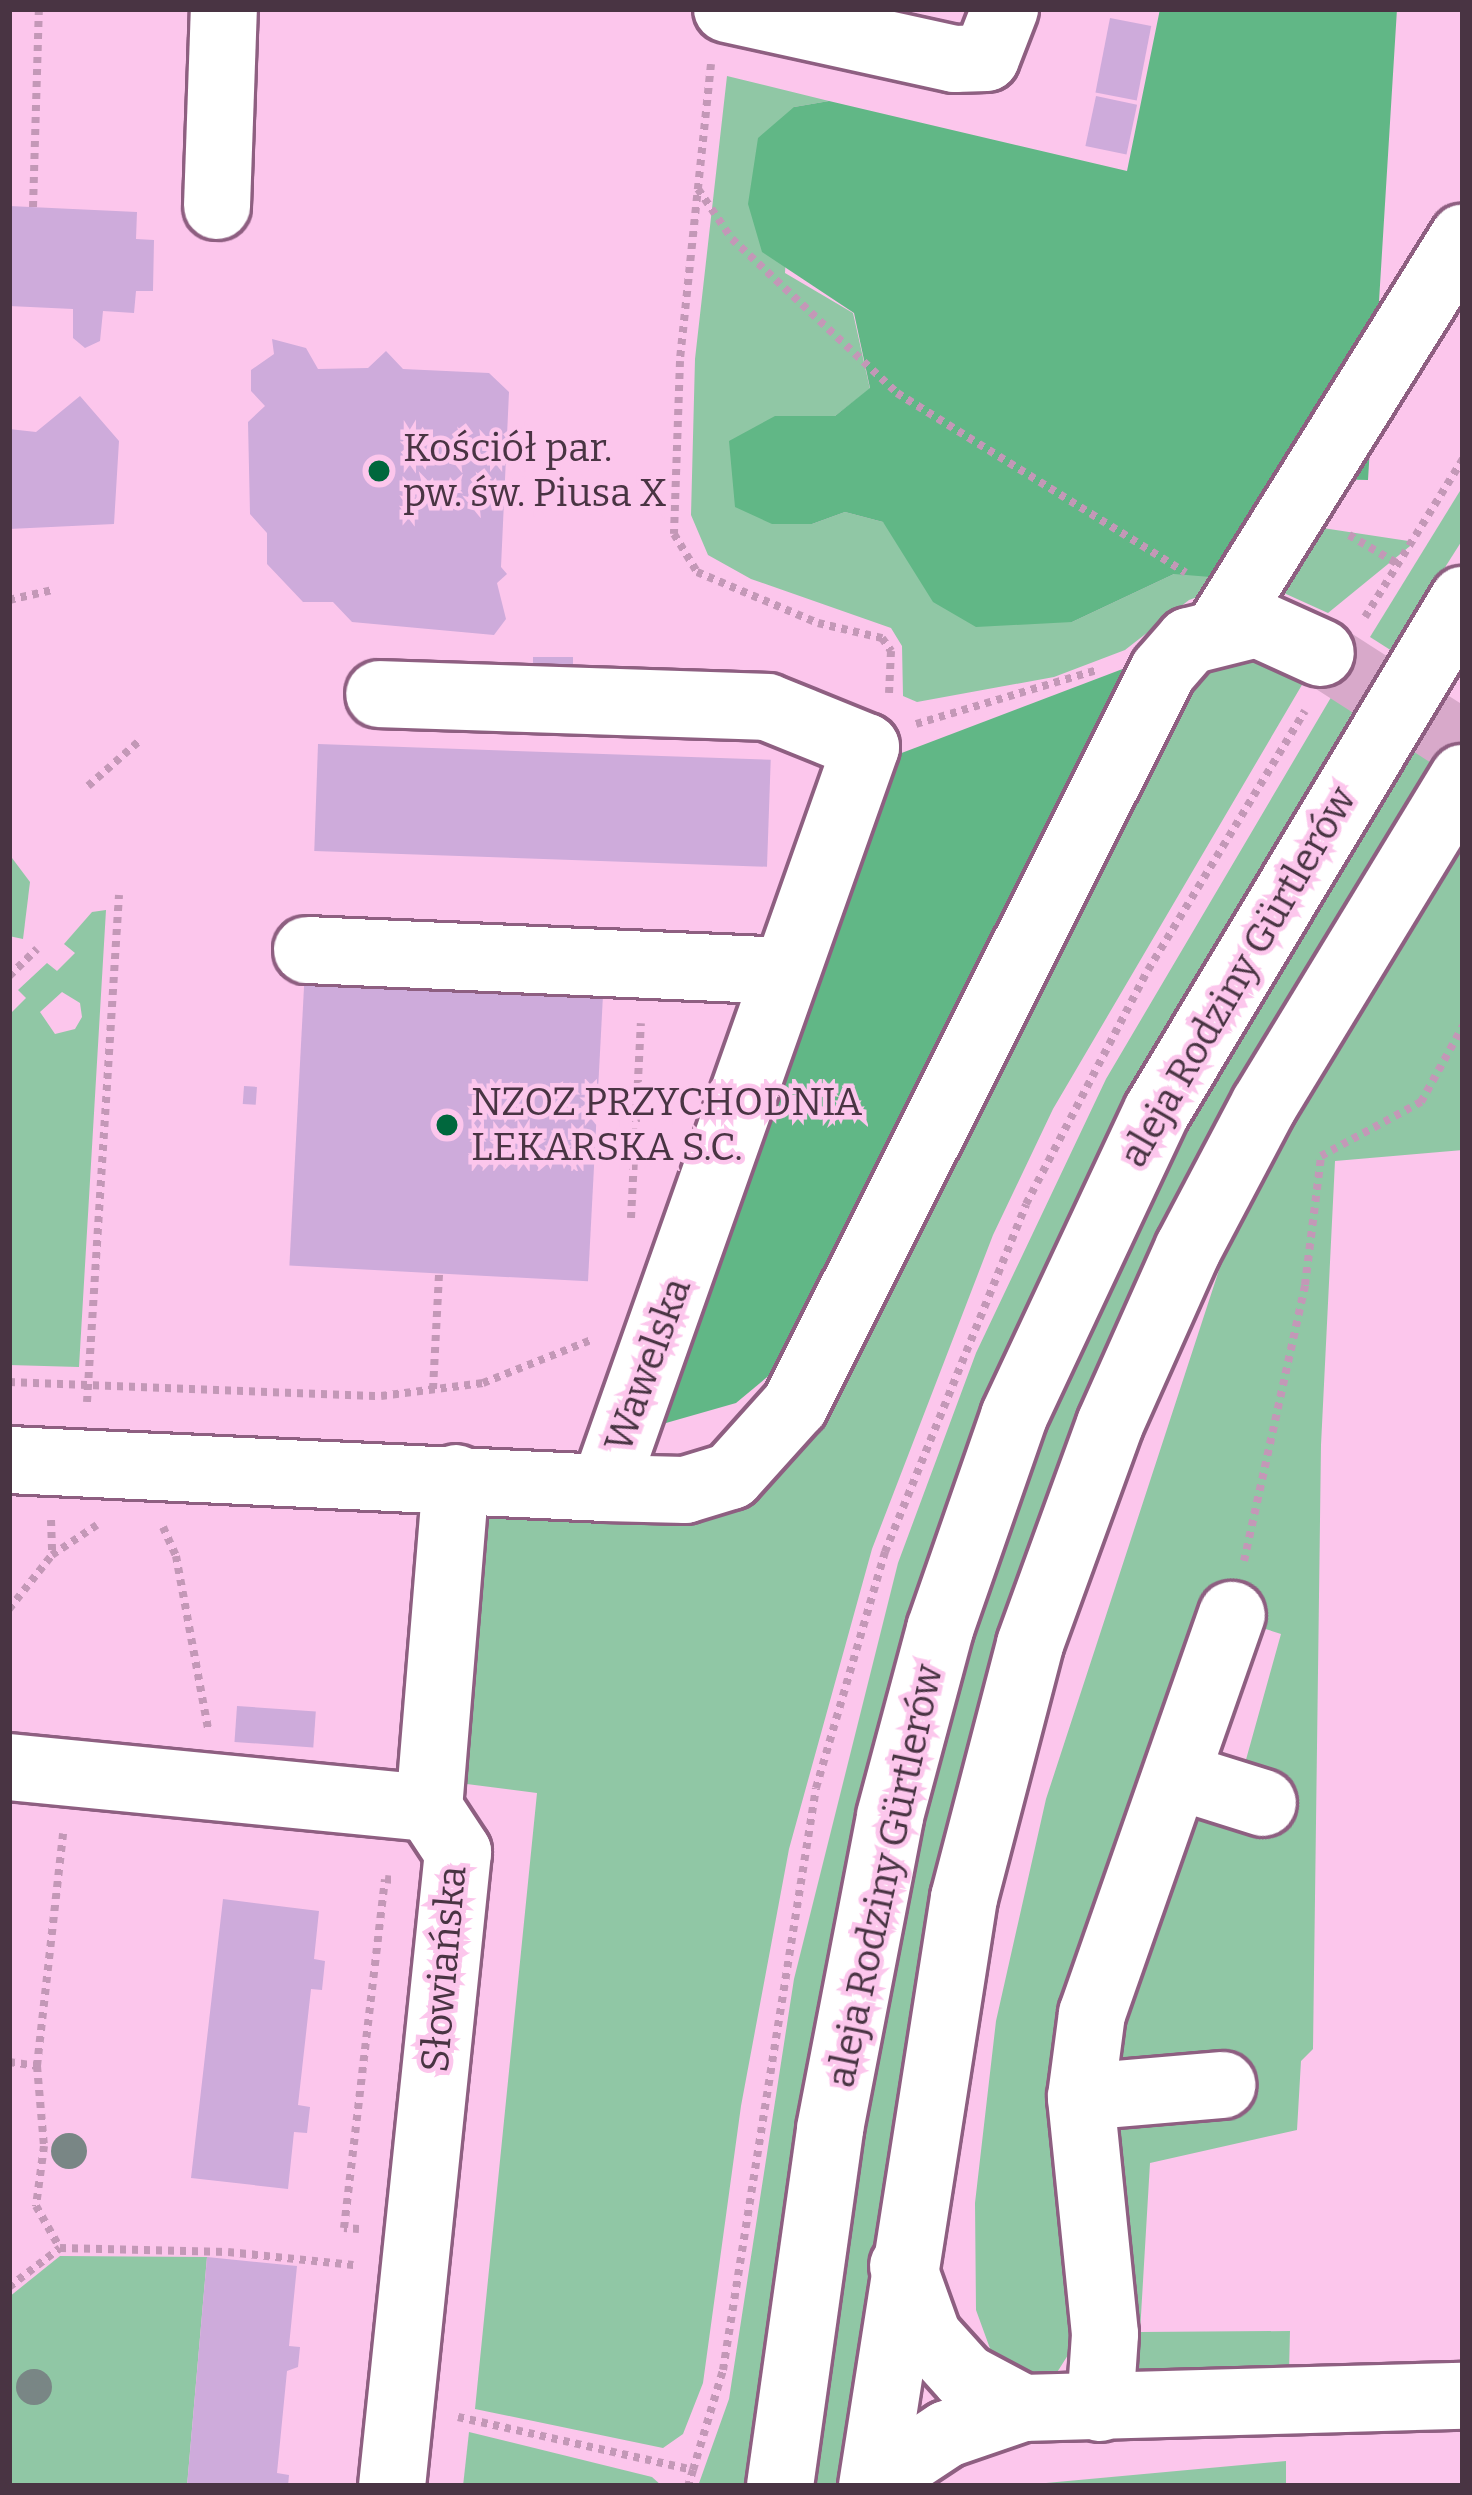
<!DOCTYPE html>
<meta charset="utf-8">
<style>
body{margin:0}
#map{position:relative;width:1472px;height:2495px;overflow:hidden;background:#fcc6ec;font-family:Bitter,serif}
div>[style]{position:absolute}
.green>*{inset:0;background:#90c7a5}
.forest>*{inset:0;background:#61b786}
.building>*{inset:0;background:#ceabdb;transform-origin:0 0}
.minor-tunnel>*{height:66px;margin-top:-33px;transform-origin:0;background:repeating-linear-gradient(90deg,#d8a9ca 0 66px,transparent 0 99px)}
.path>*{height:8px;margin-top:-4px;transform-origin:0;background:repeating-linear-gradient(90deg,#c398b7 0 6px,transparent 0 12px)}
.roads{filter:drop-shadow(3px 0 #8e5f81) drop-shadow(-3px 0 #8e5f81) drop-shadow(0 3px #8e5f81) drop-shadow(0 -3px #8e5f81)}
.minor>*{height:66px;margin:-33px;padding:0 33px;transform-origin:33px;border-radius:33px;background:#fff}
.trees>*{width:36px;height:36px;margin:-18px;border-radius:50%;background:#798685}
.dots>*{width:33px;height:33px;translate:-50% -50%;box-sizing:border-box;border:6px solid #fcc6ec;border-radius:50%}
span{translate:-50% -50%;white-space:nowrap;text-align:center;line-height:1.15;-webkit-text-stroke:9px #fcc6ec;paint-order:stroke}
.poi-label{font-size:39px;color:#493443}
.left{translate:0 -50%;text-align:left}
.street-label{font-size:39px;color:#493443}
.frame{position:absolute;inset:0;border:12px solid #493443;pointer-events:none}
</style>
<div id="map">
<div class="green">
<div style="clip-path:polygon(727px 76px,829px 101px,794px 107px,785px 273px,853px 313px,870px 389px,835px 416px,775px 416px,812px 524px,845px 512px,883px 522px,1072px 622px,1174px 574px,1294px 573px,1316px 527px,1415px 542px,1328px 613px,1275px 589px,1228px 586px,1189px 600px,1125px 650px,1054px 677px,917px 702px,903px 696px,902px 646px,891px 628px,751px 579px,708px 555px,691px 515px,695px 359px)"></div>
<div style="clip-path:polygon(1463px 486px,1463px 539px,1392px 651px,1370px 637px)"></div>
<div style="clip-path:polygon(1228px 646px,1306px 678px,1053px 1109px,993px 1235px,872px 1549px,789px 1849px,741px 2106px,703px 2383px,683px 2434px,663px 2448px,475px 2409px,537px 1793px,451px 1782px,475px 1505px,708px 1505px,1178px 680px)"></div>
<div style="clip-path:polygon(1333px 694px,1355px 708px,1127px 1105px,992px 1392px,863px 1799px,837px 1914px,748px 2486px,698px 2486px,729px 2399px,794px 1979px,898px 1563px,976px 1353px,1106px 1079px)"></div>
<div style="clip-path:polygon(1406px 739px,1434px 757px,1190px 1179px,985px 1687px,908px 2023px,842px 2486px,807px 2486px,881px 2003px,949px 1700px,1036px 1437px,1139px 1206px)"></div>
<div style="clip-path:polygon(1463px 821px,1463px 1150px,1335px 1161px,1321px 1445px,1313px 2049px,1301px 2061px,1297px 2130px,1150px 2163px,1140px 2332px,1290px 2331px,1289px 2372px,1156px 2385px,1137px 2367px,1107px 2133px,1245px 2105px,1235px 2065px,1118px 2070px,1114px 2023px,1187px 1812px,1271px 1830px,1287px 1788px,1242px 1774px,1281px 1634px,1206px 1610px,1063px 2007px,1054px 2154px,1080px 2336px,1056px 2374px,1030px 2382px,992px 2354px,976px 2310px,975px 2203px,996px 2021px,1046px 1799px,1236px 1218px)"></div>
<div style="clip-path:polygon(9px 854px,30px 882px,23px 939px,9px 936px)"></div>
<div style="clip-path:polygon(evenodd,106px 910px,79px 1367px,9px 1365px,9px 1015px,26px 998px,18px 990px,47px 963px,57px 971px,75px 953px,64px 944px,92px 912px,106px 910px,62px 992px,80px 1003px,82px 1017px,75px 1029px,55px 1034px,40px 1012px,62px 992px)"></div>
<div style="clip-path:polygon(60px 2256px,207px 2257px,187px 2486px,9px 2486px,9px 2297px)"></div>
<div style="clip-path:polygon(469px 2432px,652px 2477px,662px 2486px,463px 2486px)"></div>
<div style="clip-path:polygon(1286px 2461px,1286px 2483px,1264px 2486px,1013px 2486px)"></div>
</div>
<div class="forest">
<div style="clip-path:polygon(1160px 9px,1397px 9px,1368px 480px,1325px 479px,1316px 527px,1294px 573px,1272px 582px,1174px 574px,1072px 622px,976px 627px,933px 602px,883px 522px,845px 512px,812px 524px,772px 524px,735px 507px,729px 441px,775px 416px,835px 416px,870px 388px,854px 313px,762px 252px,748px 204px,758px 138px,794px 107px,829px 101px,1127px 171px)"></div>
<div style="clip-path:polygon(1141px 662px,778px 1368px,736px 1403px,652px 1427px,899px 754px)"></div>
</div>
<div class="building">
<div style="left:1110px;top:18px;width:42px;height:76px;rotate:11deg"></div>
<div style="left:1096px;top:96px;width:42px;height:51px;rotate:12deg"></div>
<div style="clip-path:polygon(9px 206px,137px 212px,136px 239px,154px 240px,153px 291px,136px 291px,134px 313px,103px 311px,100px 341px,85px 348px,73px 338px,73px 309px,9px 306px)"></div>
<div style="clip-path:polygon(272px 339px,306px 348px,318px 369px,368px 368px,386px 351px,403px 369px,489px 373px,509px 392px,501px 567px,507px 574px,497px 583px,506px 619px,494px 635px,352px 622px,333px 602px,303px 602px,267px 564px,267px 533px,250px 514px,248px 422px,265px 406px,251px 391px,251px 370px,274px 354px)"></div>
<div style="clip-path:polygon(80px 396px,119px 441px,114px 524px,9px 529px,9px 429px,36px 432px)"></div>
<div style="left:533px;top:657px;width:40px;height:22px"></div>
<div style="left:318px;top:744px;width:453px;height:107px;rotate:2deg"></div>
<div style="left:305px;top:968px;width:299px;height:298px;rotate:3deg"></div>
<div style="left:244px;top:1086px;width:13px;height:18px;rotate:4deg"></div>
<div style="left:237px;top:1706px;width:79px;height:36px;rotate:4deg"></div>
<div style="clip-path:polygon(223px 1899px,319px 1911px,314px 1959px,325px 1961px,322px 1990px,311px 1989px,298px 2105px,310px 2107px,307px 2133px,294px 2132px,288px 2189px,191px 2178px)"></div>
<div style="clip-path:polygon(207px 2257px,297px 2266px,289px 2346px,300px 2347px,298px 2367px,287px 2371px,277px 2473px,289px 2475px,288px 2486px,187px 2486px)"></div>
</div>
<div class="minor-tunnel">
<div style="left:1321px;top:653px;width:169px;rotate:32.7deg"></div>
</div>
<div class="path">
<div style="left:711px;top:64px;width:299px;rotate:96deg"></div>
<div style="left:680px;top:361px;width:173px;rotate:92deg"></div>
<div style="left:674px;top:534px;width:44px;rotate:58.8deg"></div>
<div style="left:697px;top:572px;width:131px;rotate:22.9deg"></div>
<div style="left:818px;top:623px;width:66px;rotate:13.2deg"></div>
<div style="left:882px;top:638px;width:16px;rotate:55deg"></div>
<div style="left:891px;top:651px;width:42px;rotate:92.7deg"></div>
<div style="left:698px;top:189px;width:60px;rotate:55.8deg"></div>
<div style="left:732px;top:239px;width:226px;rotate:43deg"></div>
<div style="left:897px;top:393px;width:340px;rotate:31.9deg"></div>
<div style="left:33px;top:207px;width:198px;rotate:-88.3deg"></div>
<div style="left:1349px;top:535px;width:57px;rotate:30.6deg"></div>
<div style="left:9px;top:600px;width:44px;rotate:-13.1deg"></div>
<div style="left:1365px;top:617px;width:186px;rotate:-58.2deg"></div>
<div style="left:916px;top:724px;width:189px;rotate:-16.6deg"></div>
<div style="left:88px;top:786px;width:67px;rotate:-41.3deg"></div>
<div style="left:9px;top:976px;width:39px;rotate:-44deg"></div>
<div style="left:631px;top:1218px;width:195px;rotate:-87.1deg"></div>
<div style="left:9px;top:1382px;width:372px;rotate:2.2deg"></div>
<div style="left:381px;top:1396px;width:103px;rotate:-7.3deg"></div>
<div style="left:483px;top:1383px;width:116px;rotate:-21.7deg"></div>
<div style="left:433px;top:1389px;width:115px;rotate:-87deg"></div>
<div style="left:87px;top:1402px;width:508px;rotate:-86.39deg"></div>
<div style="left:51px;top:1520px;width:35px;rotate:88deg"></div>
<div style="left:163px;top:1527px;width:32px;rotate:66deg"></div>
<div style="left:176px;top:1556px;width:175px;rotate:79.5deg"></div>
<div style="left:1244px;top:1561px;width:283px;rotate:-77.5deg"></div>
<div style="left:1305px;top:1285px;width:130px;rotate:-82.9deg"></div>
<div style="left:1321px;top:1156px;width:114px;rotate:-28.4deg"></div>
<div style="left:1421px;top:1102px;width:87px;rotate:-61.1deg"></div>
<div style="left:9px;top:1609px;width:69px;rotate:-51.5deg"></div>
<div style="left:52px;top:1555px;width:54px;rotate:-33.7deg"></div>
<div style="left:9px;top:2062px;width:28px;rotate:8deg"></div>
<div style="left:37px;top:2066px;width:234px;rotate:-83.6deg"></div>
<div style="left:37px;top:2066px;width:80px;rotate:85deg"></div>
<div style="left:44px;top:2146px;width:61px;rotate:97.6deg"></div>
<div style="left:36px;top:2206px;width:48px;rotate:60.3deg"></div>
<div style="left:359px;top:2229px;width:15px;rotate:-176deg"></div>
<div style="left:344px;top:2228px;width:351px;rotate:-83.3deg"></div>
<div style="left:385px;top:1879px;width:9px;rotate:6deg"></div>
<div style="left:9px;top:2287px;width:64px;rotate:-37.4deg"></div>
<div style="left:60px;top:2248px;width:168px;rotate:1.4deg"></div>
<div style="left:228px;top:2252px;width:126px;rotate:5.9deg"></div>
<div style="left:458px;top:2417px;width:241px;rotate:12.7deg"></div>
<div style="left:693px;top:2470px;width:17px;rotate:107deg"></div>
<div style="left:693px;top:2470px;width:104px;rotate:-73.3deg"></div>
<div style="left:723px;top:2370px;width:589px;rotate:-80.92deg"></div>
<div style="left:816px;top:1788px;width:246px;rotate:-73.7deg"></div>
<div style="left:885px;top:1552px;width:375px;rotate:-67.9deg"></div>
<div style="left:1026px;top:1204px;width:264px;rotate:-62.5deg"></div>
<div style="left:1148px;top:970px;width:303px;rotate:-58.8deg"></div>
</div>
<div class="roads">
<div class="minor">
<div style="left:727px;top:9px;width:233px;rotate:12.4deg"></div>
<div style="left:955px;top:59px;width:31px;rotate:-2deg"></div>
<div style="left:986px;top:58px;width:53px;rotate:-68.8deg"></div>
<div style="left:217px;top:206px;width:197px;rotate:-88deg"></div>
<div style="left:1220px;top:628px;width:460px;rotate:-58.1deg"></div>
<div style="left:307px;top:950px;width:479px;rotate:2.5deg"></div>
<div style="left:9px;top:1460px;width:596px;rotate:2.69deg"></div>
<div style="left:604px;top:1488px;width:786px;rotate:-70.53deg"></div>
<div style="left:866px;top:747px;width:107px;rotate:-158deg"></div>
<div style="left:767px;top:707px;width:388px;rotate:-178.1deg"></div>
<div style="left:604px;top:1488px;width:81px;rotate:1.4deg"></div>
<div style="left:685px;top:1490px;width:48px;rotate:-16.9deg"></div>
<div style="left:731px;top:1476px;width:96px;rotate:-48deg"></div>
<div style="left:795px;top:1405px;width:821px;rotate:-63.37deg"></div>
<div style="left:1163px;top:671px;width:40px;rotate:-49deg"></div>
<div style="left:1189px;top:641px;width:70px;rotate:-14deg"></div>
<div style="left:1257px;top:624px;width:70px;rotate:24.4deg"></div>
<div style="left:9px;top:1767px;width:422px;rotate:5.6deg"></div>
<div style="left:429px;top:1808px;width:53px;rotate:56.6deg"></div>
<div style="left:458px;top:1852px;width:637px;rotate:95.94deg"></div>
<div style="left:1177px;top:1776px;width:90px;rotate:17.4deg"></div>
<div style="left:429px;top:1808px;width:331px;rotate:-85.3deg"></div>
<div style="left:1081px;top:2097px;width:142px;rotate:-4.9deg"></div>
<div style="left:903px;top:2266px;width:74px;rotate:70.3deg"></div>
<div style="left:928px;top:2336px;width:55px;rotate:47.9deg"></div>
<div style="left:965px;top:2377px;width:66px;rotate:28.1deg"></div>
<div style="left:1100px;top:2408px;width:74px;rotate:-86.1deg"></div>
<div style="left:1105px;top:2334px;width:238px;rotate:-95.8deg"></div>
<div style="left:1081px;top:2097px;width:84px;rotate:-82.5deg"></div>
<div style="left:1092px;top:2014px;width:423px;rotate:-70.7deg"></div>
<div style="left:780px;top:2486px;width:360px;rotate:-82deg"></div>
<div style="left:830px;top:2129px;width:319px;rotate:-79.1deg"></div>
<div style="left:890px;top:1816px;width:194px;rotate:-75deg"></div>
<div style="left:940px;top:1629px;width:225px;rotate:-70.8deg"></div>
<div style="left:1014px;top:1416px;width:337px;rotate:-64.9deg"></div>
<div style="left:1157px;top:1111px;width:596px;rotate:-59.09deg"></div>
<div style="left:872px;top:2486px;width:595px;rotate:-81.11deg"></div>
<div style="left:964px;top:1898px;width:262px;rotate:-75.4deg"></div>
<div style="left:1030px;top:1644px;width:234px;rotate:-70deg"></div>
<div style="left:1110px;top:1424px;width:192px;rotate:-66deg"></div>
<div style="left:1188px;top:1249px;width:163px;rotate:-62.2deg"></div>
<div style="left:1264px;top:1105px;width:383px;rotate:-58.7deg"></div>
<div style="left:885px;top:2486px;width:29px;rotate:-52deg"></div>
<div style="left:903px;top:2463px;width:53px;rotate:-33.4deg"></div>
<div style="left:947px;top:2434px;width:80px;rotate:-18.9deg"></div>
<div style="left:1023px;top:2408px;width:440px;rotate:-1.6deg"></div>
</div>
</div>
<div class="trees">
<div style="left:69px;top:2151px"></div>
<div style="left:34px;top:2387px"></div>
</div>
<div class="dots">
<div style="left:379px;top:471px;background:#00673d"></div>
<div style="left:447px;top:1125px;background:#00673d"></div>
</div>
<div class="poi-label">
<span class="left" style="left:403px;top:471px">Kościół par.<br>pw. św. Piusa X</span>
<span class="left" style="left:471px;top:1125px">NZOZ PRZYCHODNIA<br>LEKARSKA S.C.</span>
</div>
<div class="street-label">
<span style="left:1238px;top:977px;rotate:-60deg">aleja Rodziny Gürtlerów</span>
<span style="left:648px;top:1365px;rotate:-70deg">Wawelska</span>
<span style="left:885px;top:1876px;rotate:-78deg">aleja Rodziny Gürtlerów</span>
<span style="left:444px;top:1969px;rotate:-85deg">Słowiańska</span>
</div>
<div class="frame"></div>
</div>
